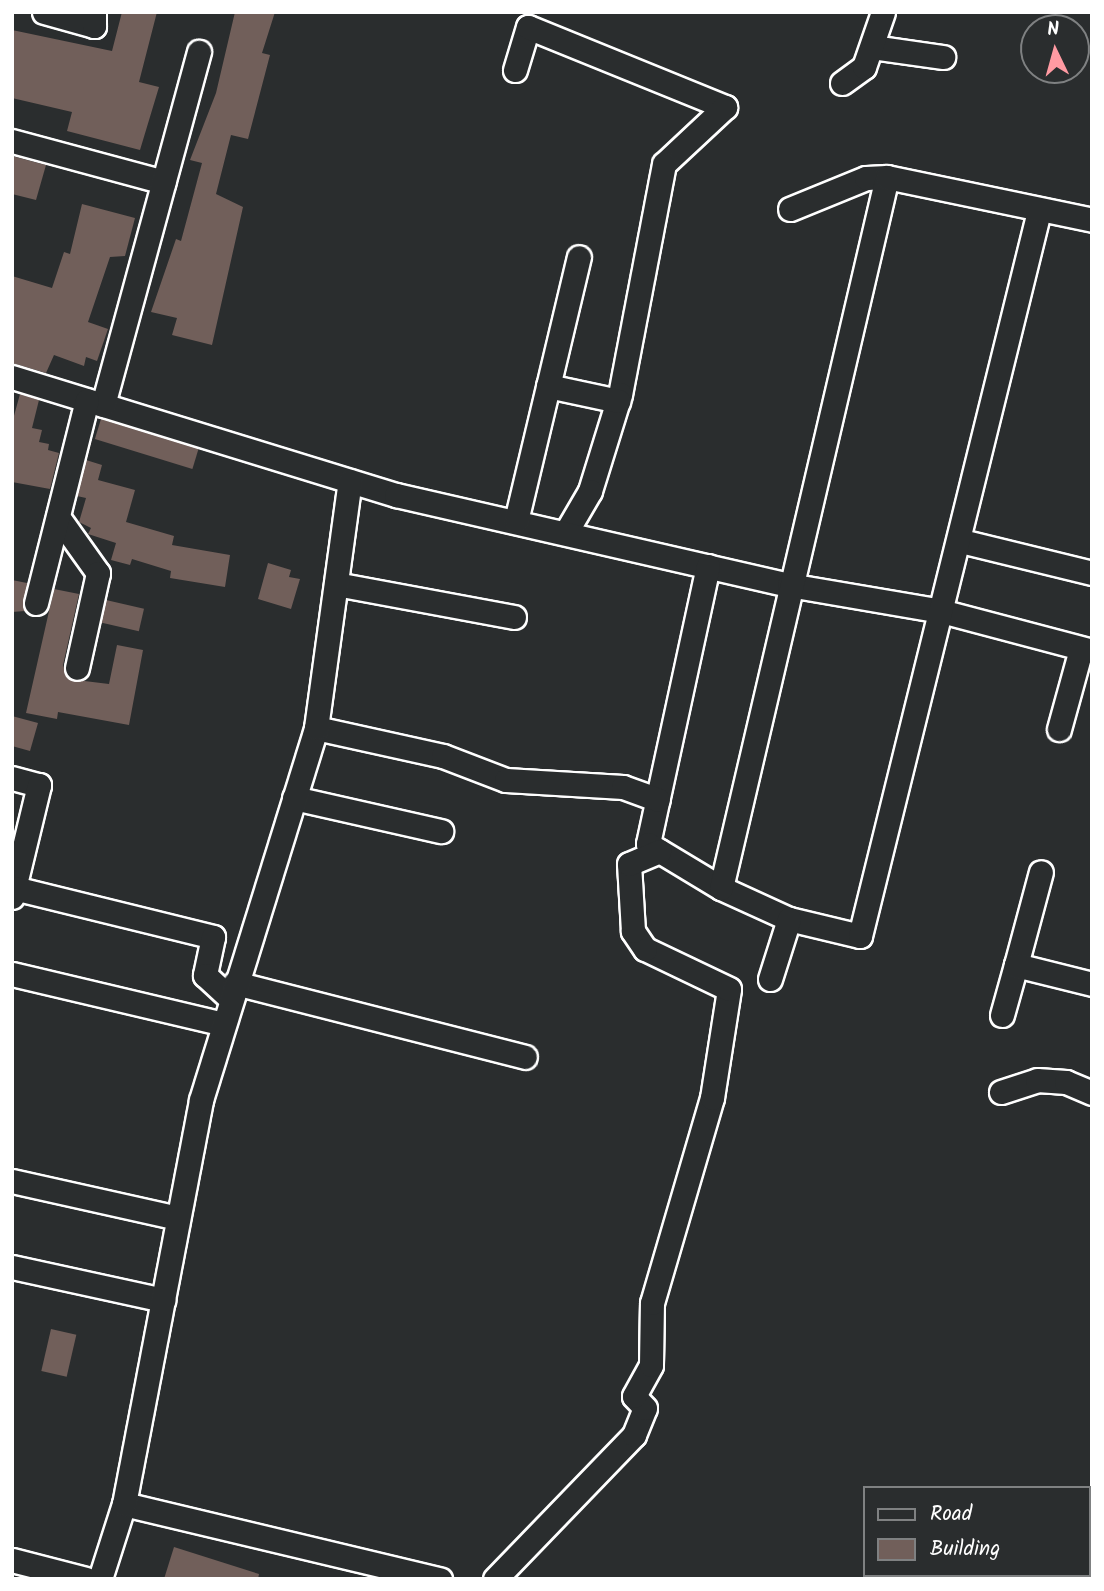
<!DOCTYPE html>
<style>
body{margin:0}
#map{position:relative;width:1104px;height:1591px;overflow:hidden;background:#2a2d2e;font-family:Kalam,sans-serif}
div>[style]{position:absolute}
.building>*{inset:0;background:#715f5a;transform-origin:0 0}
.roads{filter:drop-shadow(2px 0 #fff) drop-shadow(-2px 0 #fff) drop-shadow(0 2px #fff) drop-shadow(0 -2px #fff)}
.street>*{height:23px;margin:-11.5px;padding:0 11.5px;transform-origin:11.5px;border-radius:11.5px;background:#2a2d2e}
span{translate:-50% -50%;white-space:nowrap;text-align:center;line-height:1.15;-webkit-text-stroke:6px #2a2d2e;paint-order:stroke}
.frame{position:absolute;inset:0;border:14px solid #fff;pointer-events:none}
.legend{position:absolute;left:863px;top:1486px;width:228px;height:91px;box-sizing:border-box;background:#2a2d2e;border:2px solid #7f8182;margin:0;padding:9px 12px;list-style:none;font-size:21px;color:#fff}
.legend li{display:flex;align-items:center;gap:14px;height:35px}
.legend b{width:35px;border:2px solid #7f8182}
.north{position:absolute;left:1020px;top:14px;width:70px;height:70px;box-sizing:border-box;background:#2a2d2e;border:2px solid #7f8182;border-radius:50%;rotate:355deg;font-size:19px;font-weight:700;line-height:28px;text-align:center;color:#fff}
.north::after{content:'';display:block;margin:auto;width:24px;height:32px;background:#ff9aa2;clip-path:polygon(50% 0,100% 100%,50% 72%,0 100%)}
</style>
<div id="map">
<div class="building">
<div style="clip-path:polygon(122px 12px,157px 12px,139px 82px,159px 87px,140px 150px,67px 131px,72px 112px,12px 98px,12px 30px,112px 51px)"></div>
<div style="clip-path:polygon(235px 12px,275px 12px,262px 53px,270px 55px,248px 139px,231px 135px,216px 194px,243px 207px,212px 345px,172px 335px,177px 318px,151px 312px,176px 239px,181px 241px,202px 163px,190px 160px,216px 93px)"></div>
<div style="clip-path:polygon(12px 156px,46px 165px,36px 200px,12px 194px)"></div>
<div style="clip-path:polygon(82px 204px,135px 218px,125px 256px,110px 257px,88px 322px,108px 329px,97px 361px,86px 357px,84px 366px,54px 355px,46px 373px,12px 363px,12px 276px,52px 288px,64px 252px,70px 254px)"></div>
<div style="clip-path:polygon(20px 394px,39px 400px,32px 428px,42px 430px,39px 442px,49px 444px,48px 450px,59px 453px,50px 489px,12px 482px,12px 423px)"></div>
<div style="left:101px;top:419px;width:102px;height:21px;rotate:17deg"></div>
<div style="clip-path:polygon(86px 460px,102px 465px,98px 480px,135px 490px,126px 522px,174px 536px,172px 545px,230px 555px,225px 587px,170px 578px,171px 571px,132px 559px,130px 565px,111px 560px,116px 543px,88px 534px,91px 528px,79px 522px,86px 498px,77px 496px)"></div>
<div style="clip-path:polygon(268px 563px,291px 570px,289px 577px,300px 579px,291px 609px,258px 599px)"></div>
<div style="clip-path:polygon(12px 580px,27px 583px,25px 611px,12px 612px)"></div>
<div style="clip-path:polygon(54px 589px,79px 594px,63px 665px,68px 679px,109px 684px,117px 645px,143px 650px,129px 725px,58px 712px,57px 719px,26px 713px)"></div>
<div style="left:106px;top:600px;width:39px;height:23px;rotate:13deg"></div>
<div style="clip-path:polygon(12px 716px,38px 723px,30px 751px,12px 746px)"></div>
<div style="left:51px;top:1329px;width:26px;height:43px;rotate:13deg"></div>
<div style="clip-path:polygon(174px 1547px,259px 1574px,258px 1579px,164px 1579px)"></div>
</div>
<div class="roads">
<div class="street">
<div style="left:44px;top:12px;width:52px;rotate:15.6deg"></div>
<div style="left:94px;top:26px;width:14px;rotate:-90deg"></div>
<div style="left:872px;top:47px;width:72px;rotate:8deg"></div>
<div style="left:515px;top:70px;width:45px;rotate:-73.2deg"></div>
<div style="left:528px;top:27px;width:213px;rotate:22.1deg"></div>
<div style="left:725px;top:107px;width:83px;rotate:136.9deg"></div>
<div style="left:664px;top:164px;width:234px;rotate:100.8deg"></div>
<div style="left:620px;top:394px;width:102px;rotate:107.2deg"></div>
<div style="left:590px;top:491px;width:48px;rotate:120.3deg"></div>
<div style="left:842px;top:83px;width:27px;rotate:-36deg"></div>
<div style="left:864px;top:67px;width:58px;rotate:-70.9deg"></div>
<div style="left:12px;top:141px;width:157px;rotate:15.1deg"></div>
<div style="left:790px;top:209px;width:82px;rotate:-22.2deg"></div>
<div style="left:866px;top:178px;width:21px;rotate:-3deg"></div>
<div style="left:12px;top:377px;width:402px;rotate:17.1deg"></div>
<div style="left:396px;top:495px;width:403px;rotate:12.9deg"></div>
<div style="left:789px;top:585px;width:154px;rotate:9.7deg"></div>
<div style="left:941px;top:611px;width:156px;rotate:14.8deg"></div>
<div style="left:548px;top:386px;width:72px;rotate:12.1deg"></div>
<div style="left:103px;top:405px;width:366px;rotate:-74.8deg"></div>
<div style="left:58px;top:517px;width:69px;rotate:54.5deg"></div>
<div style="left:98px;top:573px;width:97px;rotate:102.5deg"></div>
<div style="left:516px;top:521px;width:271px;rotate:-76.6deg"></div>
<div style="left:961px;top:541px;width:135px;rotate:13.7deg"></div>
<div style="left:708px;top:566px;width:284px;rotate:102.2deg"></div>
<div style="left:648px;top:844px;width:85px;rotate:31.1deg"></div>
<div style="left:721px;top:888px;width:75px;rotate:24.5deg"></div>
<div style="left:789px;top:919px;width:73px;rotate:13.5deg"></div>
<div style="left:860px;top:936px;width:747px;rotate:-76.13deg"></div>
<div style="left:336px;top:584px;width:181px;rotate:10.5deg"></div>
<div style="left:36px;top:603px;width:209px;rotate:-75.9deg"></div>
<div style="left:316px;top:728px;width:130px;rotate:12.4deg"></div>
<div style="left:443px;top:756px;width:67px;rotate:20.9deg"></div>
<div style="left:506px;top:780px;width:117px;rotate:3.4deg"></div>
<div style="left:623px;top:787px;width:37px;rotate:20deg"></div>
<div style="left:1059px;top:729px;width:83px;rotate:-74.6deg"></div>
<div style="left:12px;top:778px;width:28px;rotate:15deg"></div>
<div style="left:39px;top:785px;width:106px;rotate:103.6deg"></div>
<div style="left:294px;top:798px;width:151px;rotate:12.7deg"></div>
<div style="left:721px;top:888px;width:730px;rotate:-76.86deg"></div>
<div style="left:887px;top:177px;width:209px;rotate:11.8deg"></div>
<div style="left:12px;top:897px;width:9px;rotate:-77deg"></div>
<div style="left:14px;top:888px;width:205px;rotate:13.8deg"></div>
<div style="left:213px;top:937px;width:39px;rotate:102deg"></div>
<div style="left:205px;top:975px;width:34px;rotate:43deg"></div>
<div style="left:1016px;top:965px;width:96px;rotate:-75deg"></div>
<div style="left:12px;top:974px;width:217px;rotate:13.3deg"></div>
<div style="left:770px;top:979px;width:63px;rotate:-72.4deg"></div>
<div style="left:235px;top:983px;width:299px;rotate:14.3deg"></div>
<div style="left:1002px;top:1015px;width:52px;rotate:-74.4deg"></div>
<div style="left:1016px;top:965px;width:78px;rotate:14deg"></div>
<div style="left:1001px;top:1092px;width:38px;rotate:-18deg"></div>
<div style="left:1037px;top:1080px;width:29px;rotate:4deg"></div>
<div style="left:1066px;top:1082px;width:28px;rotate:23deg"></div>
<div style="left:12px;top:1181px;width:170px;rotate:12.6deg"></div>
<div style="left:12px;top:1267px;width:155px;rotate:12.3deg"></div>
<div style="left:124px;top:1504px;width:325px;rotate:13.4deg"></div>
<div style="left:12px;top:1560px;width:76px;rotate:14.4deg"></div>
<div style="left:100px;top:1579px;width:79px;rotate:-72.3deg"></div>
<div style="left:124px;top:1504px;width:411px;rotate:-79.2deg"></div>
<div style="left:201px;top:1100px;width:389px;rotate:-72.8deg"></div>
<div style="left:316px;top:728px;width:249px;rotate:-82.2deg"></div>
<div style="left:495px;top:1579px;width:200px;rotate:-46deg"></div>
<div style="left:634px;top:1435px;width:29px;rotate:-68deg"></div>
<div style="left:645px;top:1408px;width:16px;rotate:-133deg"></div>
<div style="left:634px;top:1396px;width:35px;rotate:-61deg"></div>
<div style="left:651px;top:1365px;width:62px;rotate:-89.1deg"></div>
<div style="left:652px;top:1303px;width:214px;rotate:-73.7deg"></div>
<div style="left:712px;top:1098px;width:110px;rotate:-81.1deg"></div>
<div style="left:729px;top:989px;width:93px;rotate:-154.5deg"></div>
<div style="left:645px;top:949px;width:22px;rotate:-124deg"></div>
<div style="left:633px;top:931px;width:67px;rotate:-93.4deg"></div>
<div style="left:629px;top:864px;width:33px;rotate:-23deg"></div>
</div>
</div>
<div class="frame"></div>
<ul class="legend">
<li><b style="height:9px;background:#2a2d2e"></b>Road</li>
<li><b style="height:19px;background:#715f5a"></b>Building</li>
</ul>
<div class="north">N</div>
</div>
